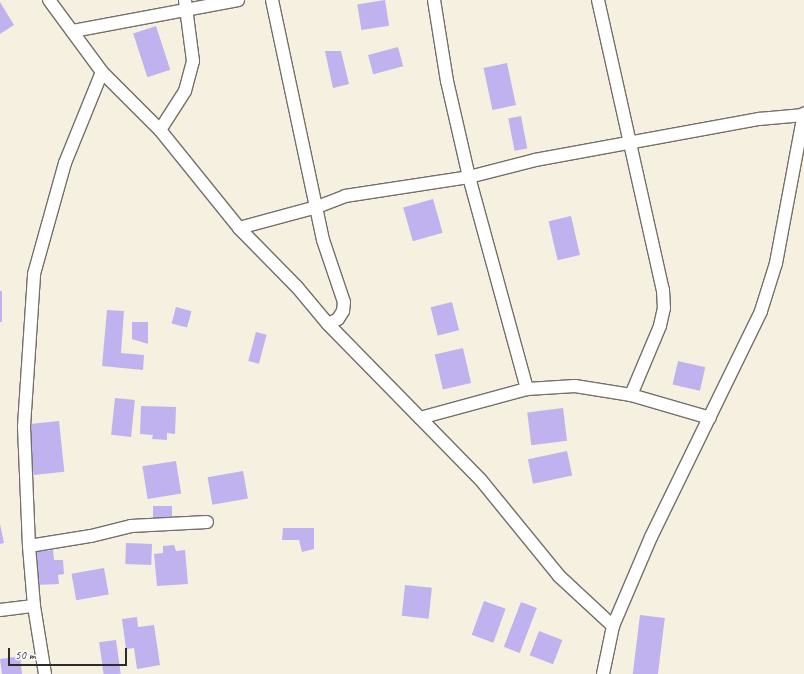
<!DOCTYPE html>
<style>
body{margin:0}
#map{position:relative;width:804px;height:674px;overflow:hidden;background:#f5f0df;font-family:Caveat,sans-serif}
div>[style]{position:absolute}
.building>*{inset:0;background:#c0b2ee;transform-origin:0 0}
.roads{filter:drop-shadow(1px 0 #72706a) drop-shadow(-1px 0 #72706a) drop-shadow(0 1px #72706a) drop-shadow(0 -1px #72706a)}
.minor>*{height:12px;margin:-6px;padding:0 6px;transform-origin:6px;border-radius:6px;background:#fff}
span{translate:-50% -50%;white-space:nowrap;text-align:center;line-height:1.15;-webkit-text-stroke:4px #fff;paint-order:stroke}
.scale{position:absolute;left:8px;top:648px;width:119px;height:18px;box-sizing:border-box;border:2px solid #2b2b2b;border-top:0;padding-left:5px;font-size:12px;line-height:14px;white-space:nowrap;color:#2b2b2b;-webkit-text-stroke:3px #fff;paint-order:stroke}
</style>
<div id="map">
<div class="building">
<div style="left:385px;top:0;width:26px;height:28px;rotate:81deg"></div>
<div style="clip-path:polygon(0 2px,14px 25px,0 34px)"></div>
<div style="left:156px;top:26px;width:46px;height:24px;rotate:72deg"></div>
<div style="left:398px;top:47px;width:20px;height:31px;rotate:75deg"></div>
<div style="clip-path:polygon(325px 51px,341px 51px,349px 84px,333px 88px)"></div>
<div style="left:507px;top:63px;width:43px;height:24px;rotate:78deg"></div>
<div style="left:521px;top:116px;width:33px;height:13px;rotate:79deg"></div>
<div style="left:433px;top:199px;width:35px;height:31px;rotate:74deg"></div>
<div style="left:571px;top:216px;width:40px;height:23px;rotate:77deg"></div>
<div style="left:0;top:291px;width:2px;height:31px"></div>
<div style="left:452px;top:302px;width:29px;height:22px;rotate:76deg"></div>
<div style="left:176px;top:307px;width:16px;height:17px;rotate:15deg"></div>
<div style="clip-path:polygon(107px 310px,124px 311px,121px 353px,144px 355px,143px 370px,102px 366px)"></div>
<div style="clip-path:polygon(132px 322px,148px 322px,148px 344px,132px 339px)"></div>
<div style="left:256px;top:332px;width:11px;height:30px;rotate:15deg"></div>
<div style="left:463px;top:348px;width:36px;height:29px;rotate:77deg"></div>
<div style="left:678px;top:361px;width:28px;height:24px;rotate:13deg"></div>
<div style="left:115px;top:398px;width:20px;height:37px;rotate:6deg"></div>
<div style="clip-path:polygon(141px 406px,176px 407px,175px 434px,167px 433px,167px 440px,152px 439px,153px 435px,140px 434px)"></div>
<div style="left:563px;top:408px;width:33px;height:36px;rotate:83deg"></div>
<div style="left:59px;top:421px;width:51px;height:31px;rotate:84deg"></div>
<div style="left:567px;top:451px;width:25px;height:40px;rotate:78deg"></div>
<div style="left:176px;top:461px;width:33px;height:34px;rotate:81deg"></div>
<div style="left:243px;top:471px;width:28px;height:36px;rotate:80deg"></div>
<div style="left:172px;top:506px;width:12px;height:19px;rotate:90deg"></div>
<div style="clip-path:polygon(0 524px,4px 543px,0 544px)"></div>
<div style="clip-path:polygon(283px 528px,314px 528px,314px 549px,302px 552px,299px 540px,282px 540px)"></div>
<div style="left:126px;top:543px;width:26px;height:21px;rotate:2deg"></div>
<div style="clip-path:polygon(174px 545px,176px 551px,185px 550px,188px 584px,157px 586px,154px 554px,163px 553px,163px 546px)"></div>
<div style="clip-path:polygon(53px 550px,54px 560px,63px 560px,64px 574px,58px 575px,59px 584px,35px 585px,33px 552px)"></div>
<div style="left:104px;top:568px;width:27px;height:33px;rotate:80deg"></div>
<div style="left:405px;top:585px;width:27px;height:31px;rotate:6deg"></div>
<div style="left:484px;top:601px;width:23px;height:36px;rotate:20deg"></div>
<div style="left:521px;top:602px;width:17px;height:48px;rotate:21deg"></div>
<div style="left:640px;top:615px;width:25px;height:60px;rotate:7deg"></div>
<div style="clip-path:polygon(137px 617px,138px 627px,154px 625px,160px 665px,137px 669px,134px 648px,126px 649px,122px 619px)"></div>
<div style="left:539px;top:631px;width:25px;height:26px;rotate:21deg"></div>
<div style="left:116px;top:640px;width:34px;height:17px;rotate:82deg"></div>
<div style="clip-path:polygon(20px 656px,22px 674px,2px 674px,0 659px)"></div>
</div>
<div class="roads">
<div class="minor">
<div style="left:49px;top:0;width:89px;rotate:53.6deg"></div>
<div style="left:102px;top:72px;width:82px;rotate:45deg"></div>
<div style="left:160px;top:130px;width:126px;rotate:51.1deg"></div>
<div style="left:239px;top:228px;width:83px;rotate:45.5deg"></div>
<div style="left:297px;top:287px;width:48px;rotate:50deg"></div>
<div style="left:328px;top:324px;width:217px;rotate:45.6deg"></div>
<div style="left:480px;top:479px;width:125px;rotate:50.8deg"></div>
<div style="left:559px;top:576px;width:74px;rotate:42.8deg"></div>
<div style="left:272px;top:0;width:245px;rotate:78deg"></div>
<div style="left:323px;top:240px;width:65px;rotate:71.3deg"></div>
<div style="left:344px;top:302px;width:9px;rotate:96deg"></div>
<div style="left:343px;top:311px;width:9px;rotate:122deg"></div>
<div style="left:338px;top:319px;width:11px;rotate:153deg"></div>
<div style="left:434px;top:0;width:82px;rotate:80.9deg"></div>
<div style="left:447px;top:81px;width:98px;rotate:77.1deg"></div>
<div style="left:469px;top:177px;width:220px;rotate:74.7deg"></div>
<div style="left:598px;top:0;width:297px;rotate:77.4deg"></div>
<div style="left:663px;top:290px;width:18px;rotate:87deg"></div>
<div style="left:664px;top:308px;width:18px;rotate:103deg"></div>
<div style="left:660px;top:326px;width:75px;rotate:112.8deg"></div>
<div style="left:73px;top:31px;width:168px;rotate:-10.6deg"></div>
<div style="left:160px;top:130px;width:46px;rotate:-57.3deg"></div>
<div style="left:185px;top:91px;width:31px;rotate:-75deg"></div>
<div style="left:193px;top:61px;width:62px;rotate:-97.5deg"></div>
<div style="left:239px;top:228px;width:81px;rotate:-15.1deg"></div>
<div style="left:317px;top:207px;width:30px;rotate:-21deg"></div>
<div style="left:345px;top:196px;width:125px;rotate:-8.7deg"></div>
<div style="left:469px;top:177px;width:68px;rotate:-14.4deg"></div>
<div style="left:535px;top:160px;width:228px;rotate:-10.4deg"></div>
<div style="left:759px;top:119px;width:45px;rotate:-5.1deg"></div>
<div style="left:420px;top:418px;width:111px;rotate:-15.2deg"></div>
<div style="left:527px;top:389px;width:48px;rotate:-3.6deg"></div>
<div style="left:575px;top:386px;width:57px;rotate:9.1deg"></div>
<div style="left:631px;top:395px;width:82px;rotate:16.2deg"></div>
<div style="left:29px;top:546px;width:63px;rotate:-9.2deg"></div>
<div style="left:91px;top:536px;width:41px;rotate:-14deg"></div>
<div style="left:131px;top:526px;width:76px;rotate:-3deg"></div>
<div style="left:0;top:610px;width:34px;rotate:-7deg"></div>
<div style="left:45px;top:674px;width:69px;rotate:-99.2deg"></div>
<div style="left:34px;top:606px;width:60px;rotate:-94.8deg"></div>
<div style="left:29px;top:546px;width:120px;rotate:-92.4deg"></div>
<div style="left:24px;top:426px;width:152px;rotate:-86.2deg"></div>
<div style="left:34px;top:274px;width:115px;rotate:-74.4deg"></div>
<div style="left:65px;top:163px;width:98px;rotate:-67.9deg"></div>
<div style="left:603px;top:674px;width:49px;rotate:-78.2deg"></div>
<div style="left:613px;top:626px;width:97px;rotate:-66.9deg"></div>
<div style="left:651px;top:537px;width:251px;rotate:-64deg"></div>
<div style="left:761px;top:311px;width:50px;rotate:-72.6deg"></div>
<div style="left:776px;top:263px;width:152px;rotate:-79.4deg"></div>
</div>
</div>
<div class="scale">50 m</div>
</div>
